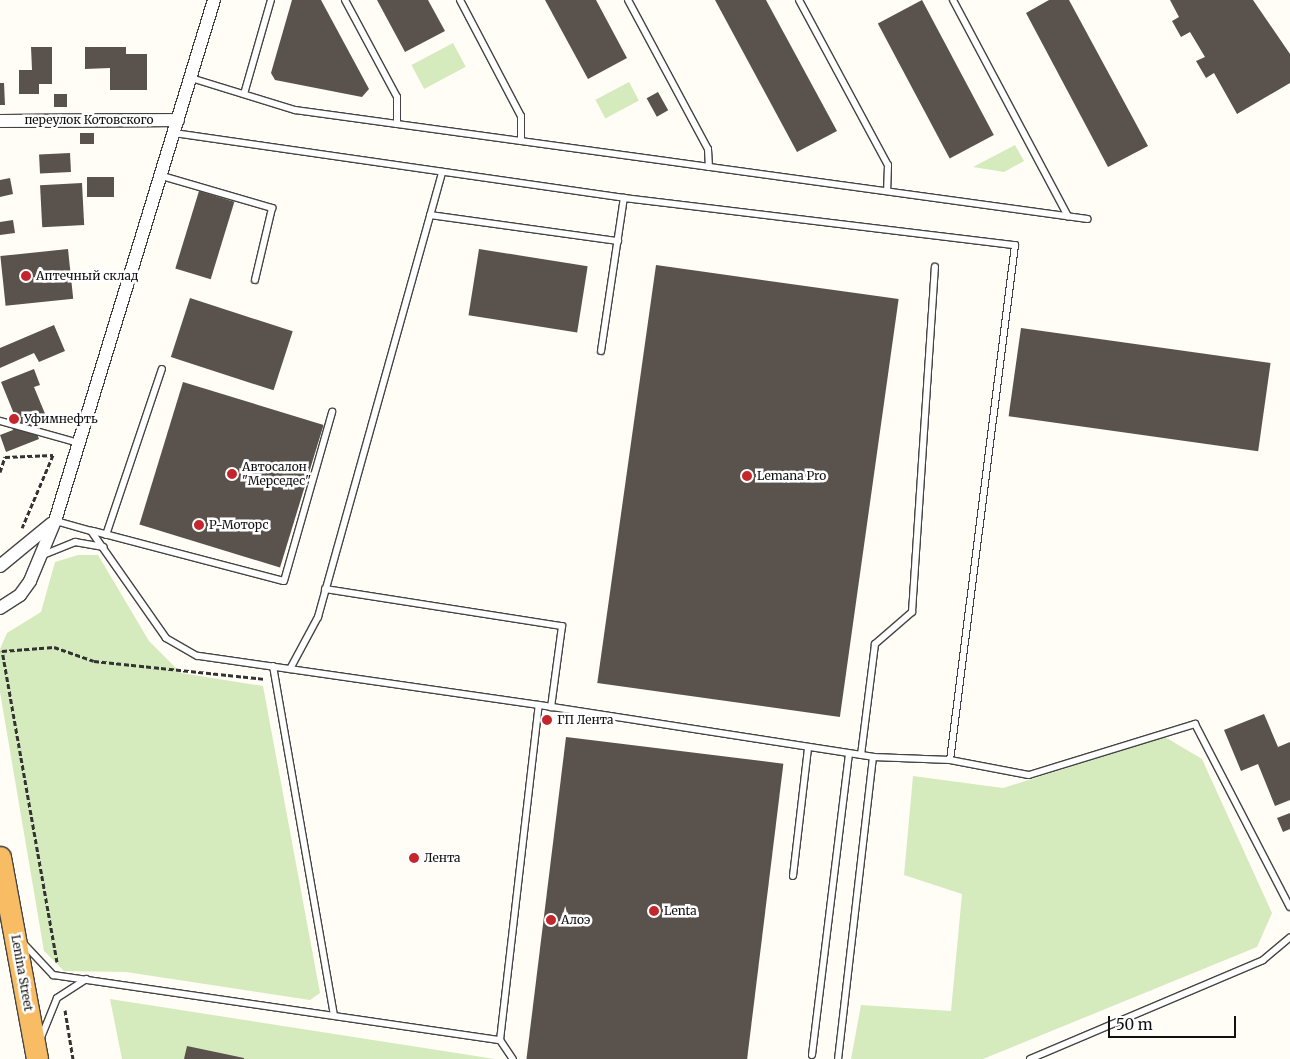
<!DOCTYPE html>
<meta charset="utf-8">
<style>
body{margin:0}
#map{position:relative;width:1290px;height:1059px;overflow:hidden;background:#fffdf5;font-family:Merriweather,serif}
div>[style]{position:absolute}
.green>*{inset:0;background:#d5ebbd;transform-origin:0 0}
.building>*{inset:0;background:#5a524d;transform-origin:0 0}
.path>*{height:3px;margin-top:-1.5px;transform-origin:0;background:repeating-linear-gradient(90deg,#333 0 5px,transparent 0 7.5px)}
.roads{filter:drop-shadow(1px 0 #444) drop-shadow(-1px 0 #444) drop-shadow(0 1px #444) drop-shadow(0 -1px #444)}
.service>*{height:6px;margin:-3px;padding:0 3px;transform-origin:3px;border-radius:3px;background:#fff}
.minor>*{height:12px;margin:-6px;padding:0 6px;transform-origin:6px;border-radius:6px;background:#fff}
.trunk>*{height:21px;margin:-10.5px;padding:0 10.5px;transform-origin:10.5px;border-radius:10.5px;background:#f7bc64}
.dots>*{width:14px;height:14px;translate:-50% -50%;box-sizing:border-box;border:2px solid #fff;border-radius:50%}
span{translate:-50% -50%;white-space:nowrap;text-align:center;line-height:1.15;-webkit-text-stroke:5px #fff;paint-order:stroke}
.street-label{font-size:12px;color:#111}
.poi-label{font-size:12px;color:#111}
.left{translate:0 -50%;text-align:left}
.scale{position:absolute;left:1108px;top:1016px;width:128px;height:22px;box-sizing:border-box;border:2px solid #111;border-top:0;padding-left:6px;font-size:15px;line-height:18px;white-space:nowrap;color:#111;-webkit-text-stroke:4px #fff;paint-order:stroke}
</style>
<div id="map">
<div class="green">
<div style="left:453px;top:43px;width:27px;height:47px;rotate:62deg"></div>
<div style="left:629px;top:82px;width:21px;height:38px;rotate:62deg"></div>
<div style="clip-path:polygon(1015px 145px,1024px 161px,1004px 172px,973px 167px)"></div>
<div style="clip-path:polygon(78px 555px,98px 555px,149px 641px,181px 673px,263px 686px,320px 993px,310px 1000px,126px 972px,64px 971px,44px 951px,0 692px,0 649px,7px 633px,41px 612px,55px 562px)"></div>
<div style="clip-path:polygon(1165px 737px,1202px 759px,1272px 913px,1257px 947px,983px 1059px,851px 1059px,861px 1005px,951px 1011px,962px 894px,904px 875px,913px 776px,1003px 788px)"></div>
<div style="clip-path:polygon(110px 999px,495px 1059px,122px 1059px)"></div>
</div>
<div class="building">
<div style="clip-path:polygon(292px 0,321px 0,369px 89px,362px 97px,275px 80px,271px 73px)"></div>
<div style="clip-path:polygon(377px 0,428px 0,445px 31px,405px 52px)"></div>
<div style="clip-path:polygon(545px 0,596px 0,627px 58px,588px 79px)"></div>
<div style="clip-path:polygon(715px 0,766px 0,837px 131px,797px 152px)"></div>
<div style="left:922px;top:0;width:153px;height:50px;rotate:62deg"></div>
<div style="clip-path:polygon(1049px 0,1069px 0,1148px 146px,1108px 167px,1026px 13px)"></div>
<div style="clip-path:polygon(1170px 0,1253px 0,1290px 54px,1290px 83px,1237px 114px,1214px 73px,1206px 78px,1196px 61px,1205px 57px,1190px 32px,1181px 37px,1172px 21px,1179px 17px)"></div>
<div style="clip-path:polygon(31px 47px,52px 47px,52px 84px,39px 84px,39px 94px,19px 94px,19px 70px,32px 70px)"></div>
<div style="clip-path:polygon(85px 47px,126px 47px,126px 54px,147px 54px,147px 90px,110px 90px,110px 68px,85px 69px)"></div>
<div style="clip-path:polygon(0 83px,4px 83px,5px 105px,0 105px)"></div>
<div style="left:658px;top:92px;width:21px;height:13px;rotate:61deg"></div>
<div style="left:54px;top:94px;width:13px;height:13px"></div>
<div style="left:80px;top:133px;width:14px;height:11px"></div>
<div style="left:70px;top:153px;width:19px;height:31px;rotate:87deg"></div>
<div style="left:114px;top:177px;width:20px;height:27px;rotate:90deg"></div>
<div style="clip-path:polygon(10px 178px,13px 194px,0 197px,0 180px)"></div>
<div style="left:82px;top:183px;width:42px;height:42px;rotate:87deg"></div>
<div style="left:199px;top:191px;width:37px;height:81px;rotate:17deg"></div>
<div style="clip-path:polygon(13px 220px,15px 233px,0 235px,0 222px)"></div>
<div style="left:68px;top:249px;width:50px;height:68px;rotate:84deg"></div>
<div style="left:479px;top:249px;width:110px;height:67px;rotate:9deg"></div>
<div style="left:656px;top:265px;width:245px;height:422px;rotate:8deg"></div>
<div style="left:190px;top:298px;width:108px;height:62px;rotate:18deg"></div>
<div style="clip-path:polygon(54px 325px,65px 351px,39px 362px,34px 353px,0 368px,0 348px)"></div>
<div style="left:1021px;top:328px;width:252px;height:89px;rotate:8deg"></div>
<div style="clip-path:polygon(34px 369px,40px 385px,34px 387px,48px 421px,34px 426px,39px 439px,6px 452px,0 435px,13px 430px,8px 416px,14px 414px,1px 382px)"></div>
<div style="left:183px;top:382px;width:147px;height:149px;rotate:17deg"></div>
<div style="clip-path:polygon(1264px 714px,1278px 747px,1290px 742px,1290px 800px,1275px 806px,1258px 764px,1241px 771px,1224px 730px)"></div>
<div style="left:566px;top:737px;width:219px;height:325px;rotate:7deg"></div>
<div style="clip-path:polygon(1290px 813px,1290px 829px,1283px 832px,1277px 818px)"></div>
<div style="clip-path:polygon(187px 1046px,244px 1058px,244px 1059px,184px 1059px)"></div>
</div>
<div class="path">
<div style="left:0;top:472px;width:16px;rotate:-72deg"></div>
<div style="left:5px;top:457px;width:48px;rotate:-2.4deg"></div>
<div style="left:53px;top:455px;width:79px;rotate:113deg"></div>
<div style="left:57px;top:962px;width:316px;rotate:-100deg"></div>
<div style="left:2px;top:651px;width:52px;rotate:-4.4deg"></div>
<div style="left:54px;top:647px;width:42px;rotate:19.3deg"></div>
<div style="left:94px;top:661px;width:171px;rotate:6deg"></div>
<div style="left:65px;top:1010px;width:50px;rotate:80.7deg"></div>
</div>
<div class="roads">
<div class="service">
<div style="left:345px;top:0;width:110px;rotate:61.8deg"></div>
<div style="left:397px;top:97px;width:27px;rotate:90deg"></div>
<div style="left:460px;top:0;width:131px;rotate:62.3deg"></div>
<div style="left:521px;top:116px;width:25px;rotate:90deg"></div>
<div style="left:628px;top:0;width:169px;rotate:61.8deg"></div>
<div style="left:708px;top:149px;width:18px;rotate:87deg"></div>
<div style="left:799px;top:0;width:187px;rotate:61.7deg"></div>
<div style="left:888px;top:165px;width:26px;rotate:92deg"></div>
<div style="left:953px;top:0;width:245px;rotate:62deg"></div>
<div style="left:191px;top:78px;width:109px;rotate:17.1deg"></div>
<div style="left:295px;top:110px;width:800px;rotate:7.83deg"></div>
<div style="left:244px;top:94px;width:98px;rotate:-74deg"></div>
<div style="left:174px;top:133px;width:455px;rotate:8.2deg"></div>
<div style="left:624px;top:198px;width:394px;rotate:6.9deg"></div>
<div style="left:1015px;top:245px;width:519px;rotate:97.19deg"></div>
<div style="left:950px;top:760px;width:77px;rotate:-177.8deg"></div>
<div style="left:162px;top:176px;width:115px;rotate:16.2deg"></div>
<div style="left:272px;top:208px;width:74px;rotate:103.3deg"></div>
<div style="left:430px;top:215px;width:190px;rotate:7.9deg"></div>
<div style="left:601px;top:351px;width:155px;rotate:-81.5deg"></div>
<div style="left:0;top:421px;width:82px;rotate:15.6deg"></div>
<div style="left:93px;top:531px;width:197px;rotate:14.7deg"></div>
<div style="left:284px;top:581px;width:176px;rotate:-74.1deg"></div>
<div style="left:106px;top:535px;width:175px;rotate:-71.4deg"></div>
<div style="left:43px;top:555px;width:35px;rotate:-22deg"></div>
<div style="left:75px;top:542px;width:29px;rotate:10deg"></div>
<div style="left:325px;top:589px;width:240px;rotate:8.9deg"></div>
<div style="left:562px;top:626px;width:82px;rotate:97.7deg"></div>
<div style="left:273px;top:666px;width:354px;rotate:80.1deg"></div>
<div style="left:290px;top:669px;width:59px;rotate:-61.7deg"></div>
<div style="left:318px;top:617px;width:462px;rotate:-74.4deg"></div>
<div style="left:539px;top:705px;width:338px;rotate:8.8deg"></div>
<div style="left:873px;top:757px;width:304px;rotate:96.6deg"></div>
<div style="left:861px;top:755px;width:112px;rotate:-82.8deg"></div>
<div style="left:875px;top:644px;width:49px;rotate:-40.9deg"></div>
<div style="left:912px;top:612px;width:346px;rotate:-86.2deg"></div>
<div style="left:950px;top:760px;width:80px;rotate:10.8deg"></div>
<div style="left:1029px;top:775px;width:174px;rotate:-17.1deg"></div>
<div style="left:1195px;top:724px;width:206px;rotate:62.6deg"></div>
<div style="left:793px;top:876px;width:128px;rotate:-83.3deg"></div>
<div style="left:23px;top:943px;width:44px;rotate:46.8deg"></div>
<div style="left:53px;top:975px;width:452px;rotate:8.3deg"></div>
<div style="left:500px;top:1040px;width:337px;rotate:-83.4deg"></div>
<div style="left:539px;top:705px;width:345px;rotate:-171.8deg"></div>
<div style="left:197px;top:656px;width:36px;rotate:-150deg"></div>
<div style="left:166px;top:638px;width:131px;rotate:-125deg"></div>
<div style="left:91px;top:531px;width:37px;rotate:-164deg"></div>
<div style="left:40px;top:1040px;width:45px;rotate:-68deg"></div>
<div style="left:57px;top:998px;width:35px;rotate:-33deg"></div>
<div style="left:500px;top:1040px;width:23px;rotate:56deg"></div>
<div style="left:812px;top:1055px;width:303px;rotate:-83deg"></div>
<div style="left:1030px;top:1059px;width:253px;rotate:-23deg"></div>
<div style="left:1263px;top:960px;width:35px;rotate:-40deg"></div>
</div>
<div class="minor">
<div style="left:0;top:121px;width:178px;rotate:-0.3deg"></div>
<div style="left:0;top:566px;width:66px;rotate:-39.5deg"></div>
<div style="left:0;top:608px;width:24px;rotate:-33deg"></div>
<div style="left:20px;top:595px;width:17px;rotate:-54deg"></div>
<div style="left:30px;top:581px;width:65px;rotate:-67.4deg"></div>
<div style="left:55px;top:521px;width:545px;rotate:-73.03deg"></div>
</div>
<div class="trunk">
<div style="left:0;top:857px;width:205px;rotate:79.6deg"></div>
</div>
</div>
<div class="dots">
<div style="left:26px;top:276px;background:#c4262e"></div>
<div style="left:14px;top:419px;background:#c4262e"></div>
<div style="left:232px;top:474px;background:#c4262e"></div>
<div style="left:747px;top:476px;background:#c4262e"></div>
<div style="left:199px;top:525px;background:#c4262e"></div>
<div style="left:547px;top:720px;background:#c4262e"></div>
<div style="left:414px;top:858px;background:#c4262e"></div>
<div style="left:654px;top:911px;background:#c4262e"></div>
<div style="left:551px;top:920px;background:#c4262e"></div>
</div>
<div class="street-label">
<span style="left:89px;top:120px">переулок Котовского</span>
<span style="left:22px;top:973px;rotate:80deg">Lenina Street</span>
</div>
<div class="poi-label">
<span class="left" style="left:36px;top:276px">Аптечный склад</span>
<span class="left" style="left:24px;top:419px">Уфимнефть</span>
<span class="left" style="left:242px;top:474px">Автосалон<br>"Мерседес"</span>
<span class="left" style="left:757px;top:476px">Lemana Pro</span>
<span class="left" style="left:209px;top:525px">Р-Моторс</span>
<span class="left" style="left:557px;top:720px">ГП Лента</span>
<span class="left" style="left:424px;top:858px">Лента</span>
<span class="left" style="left:664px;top:911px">Lenta</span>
<span class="left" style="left:561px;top:920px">Алоэ</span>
</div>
<div class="scale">50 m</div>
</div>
